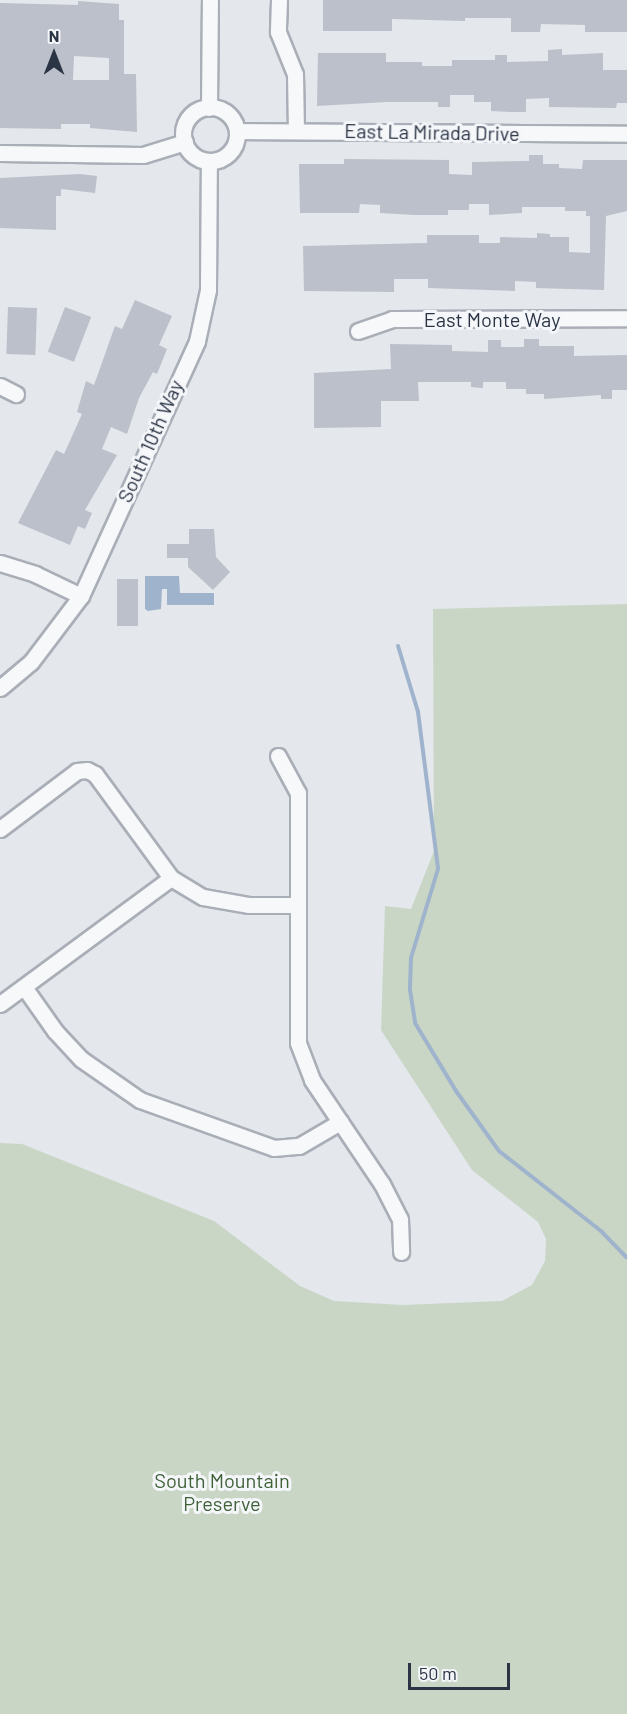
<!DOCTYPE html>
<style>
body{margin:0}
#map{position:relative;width:627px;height:1714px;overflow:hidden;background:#e4e7ec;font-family:Barlow,sans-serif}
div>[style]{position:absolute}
.green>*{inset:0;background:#c9d6c5}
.water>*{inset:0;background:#9fb4cc}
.stream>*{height:4px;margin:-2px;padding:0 2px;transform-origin:2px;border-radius:2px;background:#9fb4cc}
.building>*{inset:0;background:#bbc0ca;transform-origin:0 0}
.roads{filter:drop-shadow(2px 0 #a9aeb7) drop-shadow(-2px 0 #a9aeb7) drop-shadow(0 2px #a9aeb7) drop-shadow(0 -2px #a9aeb7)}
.street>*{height:15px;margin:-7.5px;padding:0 7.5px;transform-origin:7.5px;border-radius:7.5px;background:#f7f8fa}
.street>.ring{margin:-7.5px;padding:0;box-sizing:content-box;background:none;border:15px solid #f7f8fa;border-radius:50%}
span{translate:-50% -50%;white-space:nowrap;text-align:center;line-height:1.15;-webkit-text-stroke:6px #f4f6f9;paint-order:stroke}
.street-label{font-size:20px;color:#2b3445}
.park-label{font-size:20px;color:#3f6138}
.north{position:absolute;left:24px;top:24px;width:60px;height:60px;-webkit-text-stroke:4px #f4f6f9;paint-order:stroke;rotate:0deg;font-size:16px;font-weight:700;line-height:24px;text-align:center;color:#2b3445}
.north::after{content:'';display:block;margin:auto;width:21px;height:27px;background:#2b3445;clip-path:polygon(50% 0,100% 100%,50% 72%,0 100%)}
.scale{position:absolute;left:408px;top:1663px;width:102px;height:27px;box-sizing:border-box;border:3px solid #2b3445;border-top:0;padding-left:8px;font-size:18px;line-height:21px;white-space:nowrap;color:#2b3445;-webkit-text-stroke:4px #f4f6f9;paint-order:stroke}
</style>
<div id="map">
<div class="green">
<div style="clip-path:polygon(627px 604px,627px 1714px,0 1714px,0 1143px,22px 1144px,214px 1221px,300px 1286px,334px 1301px,403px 1305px,502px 1301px,532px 1285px,545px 1261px,546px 1239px,538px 1222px,472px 1170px,381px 1030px,385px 906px,411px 909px,434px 851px,433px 609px)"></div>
</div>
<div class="water">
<div style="clip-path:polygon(145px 576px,179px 576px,180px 593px,214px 593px,214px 605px,167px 605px,167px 589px,162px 589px,161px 609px,148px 611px,145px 609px)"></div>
</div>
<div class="stream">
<div style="left:398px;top:646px;width:69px;rotate:73.1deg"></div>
<div style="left:418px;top:712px;width:158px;rotate:82.7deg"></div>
<div style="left:438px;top:869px;width:93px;rotate:106.9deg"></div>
<div style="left:411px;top:958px;width:32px;rotate:92deg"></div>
<div style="left:410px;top:990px;width:33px;rotate:81deg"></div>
<div style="left:415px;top:1023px;width:79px;rotate:58.9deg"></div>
<div style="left:456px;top:1091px;width:74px;rotate:54.4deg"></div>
<div style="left:499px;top:1151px;width:130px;rotate:38.1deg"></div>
<div style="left:601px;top:1231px;width:37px;rotate:46deg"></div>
</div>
<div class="building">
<div style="clip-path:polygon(323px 0,627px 0,627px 32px,585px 32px,585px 25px,541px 24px,540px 32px,511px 32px,511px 18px,465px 18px,465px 21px,392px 19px,392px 31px,323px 31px)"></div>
<div style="clip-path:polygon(evenodd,78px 1px,119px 4px,119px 20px,124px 20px,124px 74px,136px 74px,137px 132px,90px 128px,90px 124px,61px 124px,61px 129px,0 128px,0 3px,78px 5px,78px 1px,74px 56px,109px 58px,109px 80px,73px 80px,74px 56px)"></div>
<div style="clip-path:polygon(562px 49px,562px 55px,603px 53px,603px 70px,627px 70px,627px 103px,617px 103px,616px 108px,549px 107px,549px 98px,526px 99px,526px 112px,511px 112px,491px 111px,491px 102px,474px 102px,474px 95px,450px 95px,450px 107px,438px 107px,438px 102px,386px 102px,317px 106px,318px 53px,386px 53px,386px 62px,422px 62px,422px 66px,452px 66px,452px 60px,495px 60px,495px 55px,507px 55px,507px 62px,548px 61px,548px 50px)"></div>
<div style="clip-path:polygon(529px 155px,543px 155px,543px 164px,559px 164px,559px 168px,582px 169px,583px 160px,627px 160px,627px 211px,606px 216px,604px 290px,536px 288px,536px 282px,515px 281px,515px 291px,428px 288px,428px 279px,394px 279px,394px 292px,304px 291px,303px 246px,427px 243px,427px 235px,479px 235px,479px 243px,500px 243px,500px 237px,537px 238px,537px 233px,550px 234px,550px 237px,569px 237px,569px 252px,590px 253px,590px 216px,586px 216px,586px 211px,565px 211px,565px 207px,522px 207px,522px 213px,489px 215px,489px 204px,469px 204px,469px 210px,448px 210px,448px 215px,415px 215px,380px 213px,380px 205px,360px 204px,359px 213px,300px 213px,299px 164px,344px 164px,344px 159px,449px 160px,449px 174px,472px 175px,472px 162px,529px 161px)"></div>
<div style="clip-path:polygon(80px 174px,97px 176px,95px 193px,61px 189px,61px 196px,56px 196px,56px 230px,0 228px,0 178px)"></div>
<div style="clip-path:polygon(135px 300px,172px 316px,159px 345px,167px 349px,157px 374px,153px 372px,139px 398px,127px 434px,111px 427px,102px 449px,117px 455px,85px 510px,92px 513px,85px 529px,78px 526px,70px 545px,18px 523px,56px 450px,64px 454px,82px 414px,77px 412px,86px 381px,94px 385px,115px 326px,122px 329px)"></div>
<div style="left:8px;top:307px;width:29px;height:47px;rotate:2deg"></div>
<div style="left:65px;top:307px;width:28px;height:48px;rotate:21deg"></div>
<div style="clip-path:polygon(524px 339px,539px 339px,539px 346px,574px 346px,574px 356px,627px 355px,627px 390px,612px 390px,612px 399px,601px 399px,601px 395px,544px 399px,544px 394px,526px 394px,526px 389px,506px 389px,506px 382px,483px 382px,483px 388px,471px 387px,471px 382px,418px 382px,419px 401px,381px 401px,381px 427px,314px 428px,314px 373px,391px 369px,390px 344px,452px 345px,452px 351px,488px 352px,488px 340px,501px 340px,501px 347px,524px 347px)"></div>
<div style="clip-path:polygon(189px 529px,214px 529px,216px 557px,230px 572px,213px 590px,188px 567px,188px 558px,167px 558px,167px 544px,189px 544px)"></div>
<div style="left:117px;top:579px;width:21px;height:47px"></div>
</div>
<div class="roads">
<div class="street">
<div style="left:279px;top:0;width:32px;rotate:92deg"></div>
<div style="left:278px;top:32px;width:45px;rotate:68deg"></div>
<div style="left:295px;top:74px;width:57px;rotate:89deg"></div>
<div class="ring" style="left:183px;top:107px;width:39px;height:39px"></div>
<div style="left:209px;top:108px;width:108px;rotate:-89.5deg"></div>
<div style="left:237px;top:131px;width:390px;rotate:0.4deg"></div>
<div style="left:0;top:153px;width:143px;rotate:0.8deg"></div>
<div style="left:143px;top:155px;width:44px;rotate:-17.2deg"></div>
<div style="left:358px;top:331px;width:36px;rotate:-19deg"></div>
<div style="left:392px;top:319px;width:235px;rotate:-0.2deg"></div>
<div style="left:0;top:386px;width:18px;rotate:27deg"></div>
<div style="left:0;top:563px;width:37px;rotate:17deg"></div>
<div style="left:35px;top:574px;width:51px;rotate:25.6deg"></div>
<div style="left:0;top:688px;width:40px;rotate:-40deg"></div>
<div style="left:31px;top:662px;width:83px;rotate:-52.9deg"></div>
<div style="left:81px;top:596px;width:280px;rotate:-65.5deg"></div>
<div style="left:197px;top:341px;width:52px;rotate:-77.8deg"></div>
<div style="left:208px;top:290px;width:129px;rotate:-89.6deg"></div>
<div style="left:278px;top:756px;width:42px;rotate:61.6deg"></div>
<div style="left:298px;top:793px;width:112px;rotate:90deg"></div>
<div style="left:0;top:829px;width:96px;rotate:-37deg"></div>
<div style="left:77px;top:771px;width:10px;rotate:-6deg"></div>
<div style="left:87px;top:770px;width:9px;rotate:27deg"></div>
<div style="left:95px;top:774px;width:129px;rotate:53.8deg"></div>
<div style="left:24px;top:987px;width:54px;rotate:54.8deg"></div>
<div style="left:55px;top:1031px;width:38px;rotate:47deg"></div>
<div style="left:81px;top:1059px;width:72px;rotate:34.8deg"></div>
<div style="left:140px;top:1100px;width:142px;rotate:19.7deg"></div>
<div style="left:274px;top:1148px;width:25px;rotate:-5deg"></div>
<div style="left:299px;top:1146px;width:48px;rotate:-30.3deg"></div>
<div style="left:0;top:1004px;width:212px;rotate:-36.4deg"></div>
<div style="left:171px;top:878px;width:37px;rotate:31deg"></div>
<div style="left:203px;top:897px;width:47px;rotate:9.9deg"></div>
<div style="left:249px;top:905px;width:49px"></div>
<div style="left:298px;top:905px;width:138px;rotate:90deg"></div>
<div style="left:298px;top:1043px;width:40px;rotate:69deg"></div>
<div style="left:312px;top:1080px;width:125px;rotate:56.1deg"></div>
<div style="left:382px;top:1184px;width:39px;rotate:63deg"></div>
<div style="left:400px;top:1219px;width:33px;rotate:88deg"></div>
</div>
</div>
<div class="street-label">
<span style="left:432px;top:132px;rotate:1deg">East La Mirada Drive</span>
<span style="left:492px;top:319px">East Monte Way</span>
<span style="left:150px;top:441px;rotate:-66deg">South 10th Way</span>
</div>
<div class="park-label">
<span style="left:222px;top:1492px">South Mountain<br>Preserve</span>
</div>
<div class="north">N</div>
<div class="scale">50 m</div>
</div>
